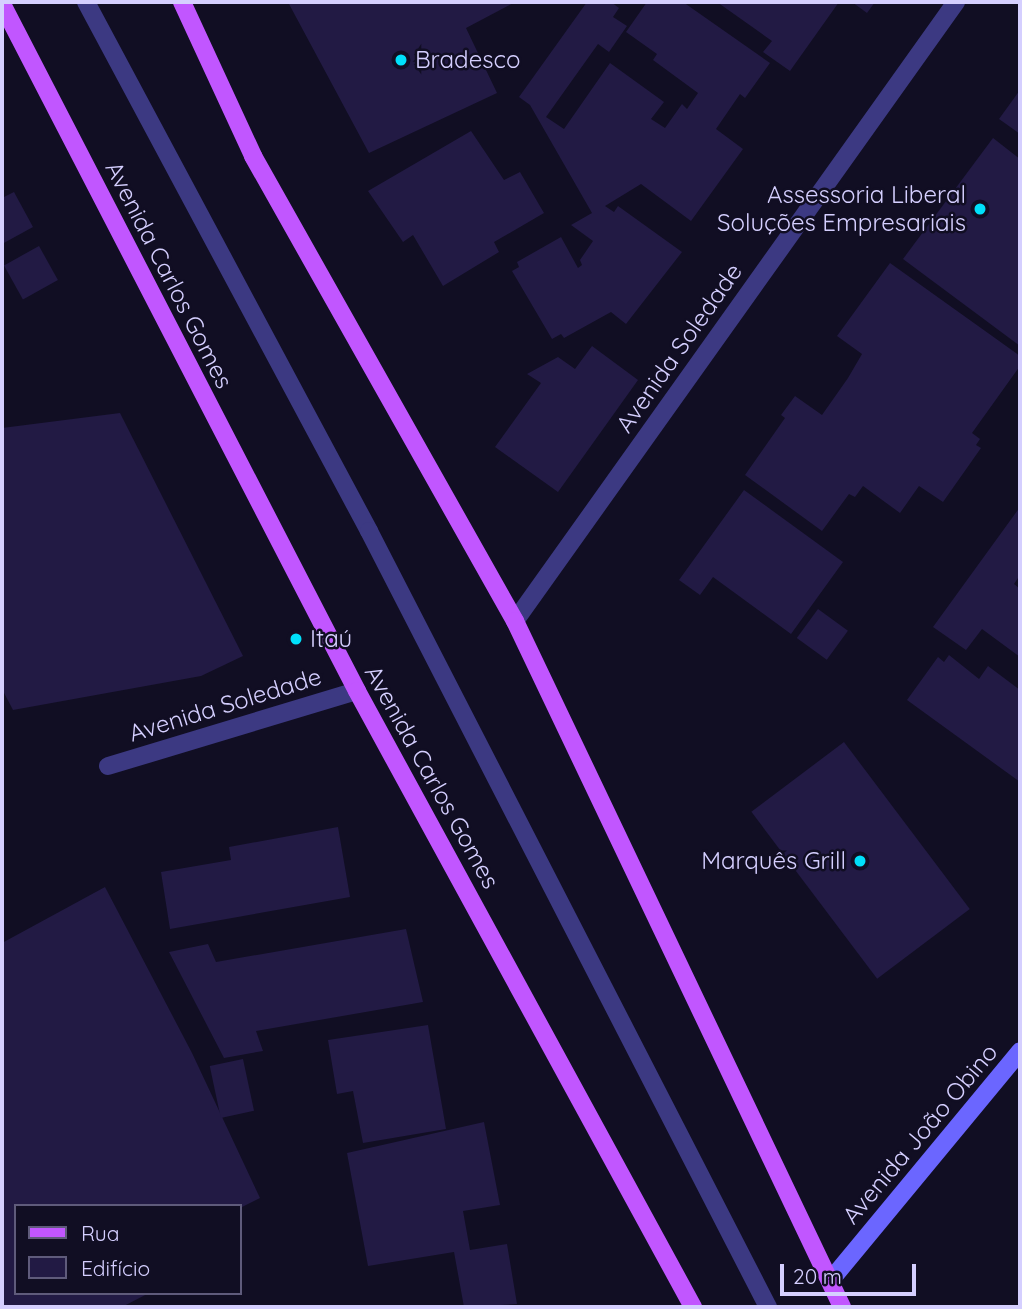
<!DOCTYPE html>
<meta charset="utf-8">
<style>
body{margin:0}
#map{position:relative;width:1022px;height:1309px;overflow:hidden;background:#110e23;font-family:Quicksand,sans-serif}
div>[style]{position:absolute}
.building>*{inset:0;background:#221a44;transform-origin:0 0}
.lane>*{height:18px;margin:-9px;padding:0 9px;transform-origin:9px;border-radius:9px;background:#3c3982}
.street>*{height:18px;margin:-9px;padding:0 9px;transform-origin:9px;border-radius:9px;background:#3c3982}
.secondary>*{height:18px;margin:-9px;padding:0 9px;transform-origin:9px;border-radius:9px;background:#6b66ff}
.primary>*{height:18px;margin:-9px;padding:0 9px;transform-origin:9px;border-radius:9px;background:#c156ff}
.dots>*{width:19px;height:19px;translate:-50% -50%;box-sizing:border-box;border:4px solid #110e23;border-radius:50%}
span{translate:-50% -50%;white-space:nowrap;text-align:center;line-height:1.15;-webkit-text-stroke:5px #110e23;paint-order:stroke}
.poi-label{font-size:24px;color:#d5cfff}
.left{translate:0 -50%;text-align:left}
.right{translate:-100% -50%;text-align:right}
.street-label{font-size:24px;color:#d5cfff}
.frame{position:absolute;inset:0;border:4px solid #d5cfff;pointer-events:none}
.legend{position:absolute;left:14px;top:1204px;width:228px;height:91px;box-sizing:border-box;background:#110e23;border:2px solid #5f5b7b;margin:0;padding:9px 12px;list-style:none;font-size:21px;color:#d5cfff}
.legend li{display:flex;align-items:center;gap:14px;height:35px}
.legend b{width:35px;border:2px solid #5f5b7b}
.scale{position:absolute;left:780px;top:1264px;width:136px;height:32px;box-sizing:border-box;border:4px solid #d5cfff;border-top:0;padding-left:9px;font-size:21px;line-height:24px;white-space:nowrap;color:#d5cfff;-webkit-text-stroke:5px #110e23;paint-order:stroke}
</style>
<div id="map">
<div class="building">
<div style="clip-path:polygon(293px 2px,515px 2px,466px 28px,497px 93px,369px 153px,289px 4px)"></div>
<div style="clip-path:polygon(587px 2px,611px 2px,619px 8px,613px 17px,627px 26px,609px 52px,598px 44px,546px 117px,564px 129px,610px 63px,664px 102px,651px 119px,665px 128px,682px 104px,687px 109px,698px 93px,653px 60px,657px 54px,626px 32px,647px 2px,683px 2px,770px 63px,745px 98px,740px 94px,716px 129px,743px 149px,691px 221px,641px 184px,605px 206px,614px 212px,618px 206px,682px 252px,626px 324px,611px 312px,564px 338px,561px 334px,552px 339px,512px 271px,519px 267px,517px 262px,561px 237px,578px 268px,582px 265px,580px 260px,593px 241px,571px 225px,592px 213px,530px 105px,519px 97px)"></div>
<div style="clip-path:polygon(717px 2px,839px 2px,790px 71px,763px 52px,772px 41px)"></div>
<div style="clip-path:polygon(852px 2px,875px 2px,867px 13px)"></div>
<div style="clip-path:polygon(1020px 90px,1020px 134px,999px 119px)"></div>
<div style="clip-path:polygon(471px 131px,504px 180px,520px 172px,544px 213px,494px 242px,499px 252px,443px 286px,413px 235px,403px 242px,368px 191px)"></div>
<div style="clip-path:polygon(993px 138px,1020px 159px,1020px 346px,903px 259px)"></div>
<div style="clip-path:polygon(14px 192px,33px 227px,2px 244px,2px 198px)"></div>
<div style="left:39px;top:246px;width:39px;height:40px;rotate:61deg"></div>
<div style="clip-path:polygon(890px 263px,1020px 356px,1020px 366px,972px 433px,980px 439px,976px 445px,981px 448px,943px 502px,919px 486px,900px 513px,863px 486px,855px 497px,849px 494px,822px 531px,745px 475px,785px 418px,781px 415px,795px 396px,822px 415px,848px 378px,862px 354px,837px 336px)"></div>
<div style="clip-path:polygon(592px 346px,638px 380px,558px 492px,495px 447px,541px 383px,527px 374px,558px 357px,575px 369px)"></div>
<div style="clip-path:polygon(120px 413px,243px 656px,201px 676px,13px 710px,2px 689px,2px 428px)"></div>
<div style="clip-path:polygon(744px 490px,843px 562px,791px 634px,713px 577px,700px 595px,679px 580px)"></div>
<div style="clip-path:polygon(1020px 507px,1020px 575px,1014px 584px,1020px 589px,1020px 657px,982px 629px,966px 650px,933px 627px)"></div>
<div style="left:818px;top:609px;width:37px;height:36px;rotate:36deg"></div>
<div style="clip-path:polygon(949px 655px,979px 679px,988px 666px,1020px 690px,1020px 782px,907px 700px,938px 657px,944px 662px)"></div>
<div style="left:844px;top:742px;width:209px;height:116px;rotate:53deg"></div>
<div style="clip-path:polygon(338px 827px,350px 897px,170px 929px,161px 872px,231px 860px,229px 847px)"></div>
<div style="clip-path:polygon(105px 887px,192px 1053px,260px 1198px,240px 1208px,16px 1206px,16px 1293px,149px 1293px,122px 1307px,2px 1307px,2px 943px)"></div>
<div style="clip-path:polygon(406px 929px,423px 1002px,256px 1031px,263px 1051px,224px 1058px,169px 952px,208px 944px,216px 962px)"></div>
<div style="clip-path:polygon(428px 1025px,446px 1129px,363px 1143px,353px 1091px,337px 1094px,328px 1040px)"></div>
<div style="left:243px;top:1059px;width:53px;height:34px;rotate:78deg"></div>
<div style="clip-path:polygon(484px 1122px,500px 1205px,463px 1211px,470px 1250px,507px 1244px,517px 1304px,464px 1307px,454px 1252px,368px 1266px,347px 1153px)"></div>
</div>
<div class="lane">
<div style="left:86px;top:2px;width:600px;rotate:61.85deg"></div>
<div style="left:369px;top:531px;width:873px;rotate:62.79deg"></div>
<div style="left:108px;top:766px;width:260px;rotate:-16.8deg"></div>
</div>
<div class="street">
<div style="left:515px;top:621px;width:760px;rotate:-54.53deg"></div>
</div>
<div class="secondary">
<div style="left:830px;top:1281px;width:298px;rotate:-50.4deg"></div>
</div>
<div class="primary">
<div style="left:182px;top:2px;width:170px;rotate:65.2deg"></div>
<div style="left:253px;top:156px;width:534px;rotate:60.6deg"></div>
<div style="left:515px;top:621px;width:760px;rotate:64.51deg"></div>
<div style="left:2px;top:4px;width:773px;rotate:62.67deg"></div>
<div style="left:357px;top:691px;width:702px;rotate:61.39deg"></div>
</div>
<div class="dots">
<div style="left:401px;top:60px;background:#00e0fa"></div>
<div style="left:980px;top:209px;background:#00e0fa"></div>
<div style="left:296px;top:639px;background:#00e0fa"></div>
<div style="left:860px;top:861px;background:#00e0fa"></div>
</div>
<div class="poi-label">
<span class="left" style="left:415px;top:60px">Bradesco</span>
<span class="right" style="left:966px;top:209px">Assessoria Liberal<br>Soluções Empresariais</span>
<span class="left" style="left:310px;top:639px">Itaú</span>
<span class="right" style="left:846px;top:861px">Marquês Grill</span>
</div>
<div class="street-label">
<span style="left:169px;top:275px;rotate:63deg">Avenida Carlos Gomes</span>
<span style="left:679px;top:348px;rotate:-55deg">Avenida Soledade</span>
<span style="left:225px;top:705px;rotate:-17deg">Avenida Soledade</span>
<span style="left:432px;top:777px;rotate:61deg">Avenida Carlos Gomes</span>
<span style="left:920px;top:1134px;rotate:-50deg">Avenida João Obino</span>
</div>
<div class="frame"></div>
<ul class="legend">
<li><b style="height:9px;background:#c156ff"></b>Rua</li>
<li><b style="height:19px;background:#221a44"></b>Edifício</li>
</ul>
<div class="scale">20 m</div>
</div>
